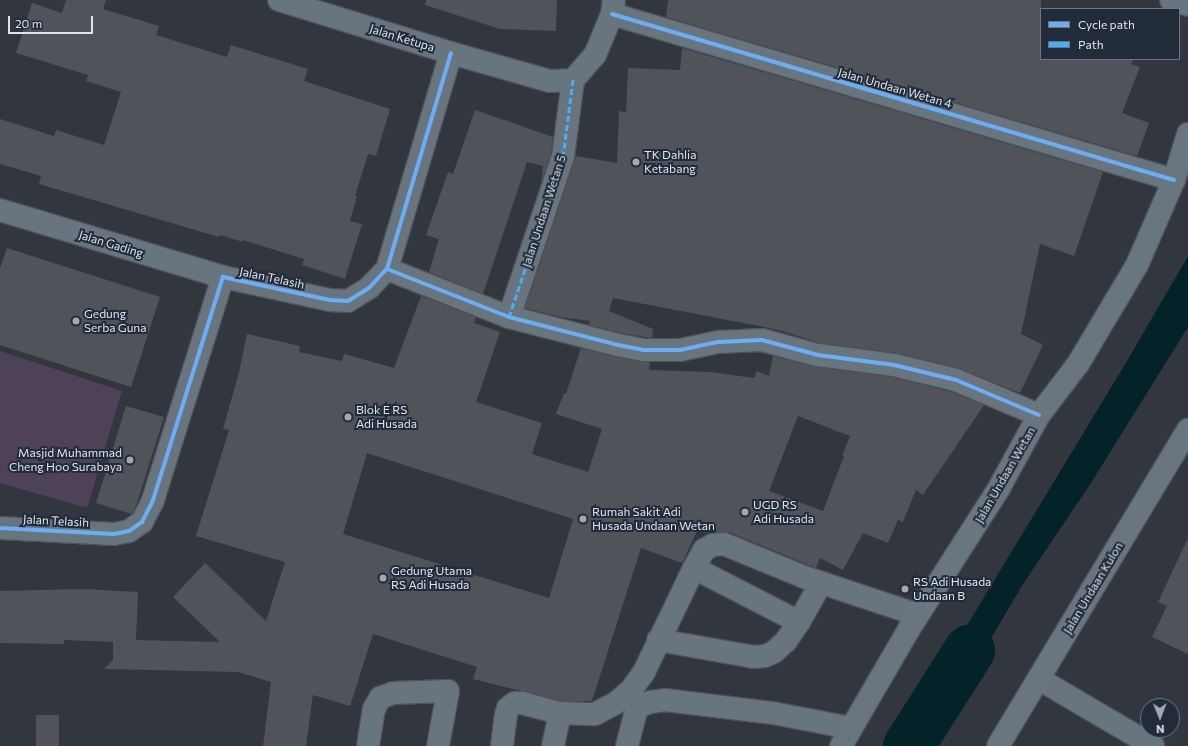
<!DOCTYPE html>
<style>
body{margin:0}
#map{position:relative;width:1188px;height:746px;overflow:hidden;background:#32363e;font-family:Commissioner,sans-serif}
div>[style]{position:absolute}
.green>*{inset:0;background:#4e4258}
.water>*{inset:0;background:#042329}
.river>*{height:51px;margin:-25.5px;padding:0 25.5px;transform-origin:25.5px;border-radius:25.5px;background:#042329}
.building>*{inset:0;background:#51535a;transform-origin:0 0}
.roads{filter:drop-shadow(1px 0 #4e5359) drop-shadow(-1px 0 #4e5359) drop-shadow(0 1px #4e5359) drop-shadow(0 -1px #4e5359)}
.minor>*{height:22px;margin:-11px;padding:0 11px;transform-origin:11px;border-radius:11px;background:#69757e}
.major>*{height:22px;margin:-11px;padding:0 11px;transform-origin:11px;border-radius:11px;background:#69767f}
.quiet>*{height:3px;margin-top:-1.5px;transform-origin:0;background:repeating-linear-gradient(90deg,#49aef6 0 6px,transparent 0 9px)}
.cycleway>*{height:4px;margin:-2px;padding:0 2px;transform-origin:2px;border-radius:2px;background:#6dadf4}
.dots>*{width:11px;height:11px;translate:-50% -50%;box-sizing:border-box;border:2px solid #222b3a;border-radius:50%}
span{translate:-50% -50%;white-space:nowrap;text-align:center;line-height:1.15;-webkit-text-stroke:4px #222b3a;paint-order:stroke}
.street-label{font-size:12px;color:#dee4ee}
.poi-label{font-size:12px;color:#dee4ee}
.left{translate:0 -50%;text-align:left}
.right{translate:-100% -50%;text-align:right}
.legend{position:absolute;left:1040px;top:8px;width:140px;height:52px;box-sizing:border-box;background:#222b3a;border:1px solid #6d7582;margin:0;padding:5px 7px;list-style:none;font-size:12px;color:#dee4ee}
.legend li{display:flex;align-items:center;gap:8px;height:20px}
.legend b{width:20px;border:1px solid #6d7582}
.north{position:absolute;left:1140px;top:698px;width:40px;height:40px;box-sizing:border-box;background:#222b3a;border:1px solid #6d7582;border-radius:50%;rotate:179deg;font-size:11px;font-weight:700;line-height:16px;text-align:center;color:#dee4ee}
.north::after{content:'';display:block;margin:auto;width:14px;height:18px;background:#a2a7b0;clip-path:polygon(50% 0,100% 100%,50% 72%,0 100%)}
.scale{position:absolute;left:8px;top:16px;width:85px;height:18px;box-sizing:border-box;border:2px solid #dee4ee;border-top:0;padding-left:5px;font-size:12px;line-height:14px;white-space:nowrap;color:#dee4ee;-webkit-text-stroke:3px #222b3a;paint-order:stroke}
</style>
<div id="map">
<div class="green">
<div style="clip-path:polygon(0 351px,122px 391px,87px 508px,0 483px)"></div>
</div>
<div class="water">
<div style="clip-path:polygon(1188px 256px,1188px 327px,1091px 483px,1023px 584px,944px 718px,920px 703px,1127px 361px)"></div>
</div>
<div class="river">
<div style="left:908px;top:746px;width:114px;rotate:-57.6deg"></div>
</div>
<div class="building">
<div style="clip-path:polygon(66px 0,106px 0,103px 9px,159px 26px,156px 35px,227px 57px,231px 45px,308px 69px,304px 81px,390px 109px,376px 156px,368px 154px,355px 196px,357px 196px,350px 221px,362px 224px,345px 279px,302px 265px,304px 259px,243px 240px,243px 242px,220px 235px,219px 237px,39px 184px,41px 176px,0 164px,0 119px,54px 136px,56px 130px,104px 145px,121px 92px,86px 81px,88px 75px,16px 53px,32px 3px,62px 13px)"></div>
<div style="clip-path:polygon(426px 0,557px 0,556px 31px,500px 29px,425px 5px)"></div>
<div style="clip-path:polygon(668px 0,1041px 0,1041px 59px,1134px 59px,1131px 64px,1140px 67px,1122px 113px,1149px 123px,1137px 156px,666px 17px)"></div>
<div style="clip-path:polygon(682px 48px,1103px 172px,1074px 256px,1040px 244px,1021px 334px,1043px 345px,1020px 393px,959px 368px,897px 353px,820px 343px,779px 330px,613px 298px,609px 311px,653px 329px,652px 338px,621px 333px,589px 325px,590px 321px,561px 317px,525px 308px,576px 156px,617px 163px,619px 111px,626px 112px,628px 68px,680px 70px)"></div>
<div style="clip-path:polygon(475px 110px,553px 137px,551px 154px,541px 184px,543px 166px,527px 162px,483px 294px,429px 272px,439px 239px,426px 235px,448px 172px,453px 174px)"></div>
<div style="clip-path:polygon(7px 248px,160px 297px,131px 387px,0 345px,0 268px)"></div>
<div style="clip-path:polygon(evenodd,421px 296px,476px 317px,474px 323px,500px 332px,476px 402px,542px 423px,532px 454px,588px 472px,602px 429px,556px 414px,564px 393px,566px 394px,581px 348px,616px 357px,650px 362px,649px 370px,710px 372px,754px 378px,757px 371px,769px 376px,773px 356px,816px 367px,892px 377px,952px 392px,984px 405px,923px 495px,916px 490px,903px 522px,898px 520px,888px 543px,863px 533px,843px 570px,820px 558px,816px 568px,729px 532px,713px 532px,699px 527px,682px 563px,641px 548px,592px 701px,562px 701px,473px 679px,477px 667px,373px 634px,350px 706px,313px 695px,306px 746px,263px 746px,271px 682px,238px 672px,104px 669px,113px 660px,113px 642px,64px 640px,64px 644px,0 643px,0 591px,82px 589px,138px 592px,136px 640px,220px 642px,173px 597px,205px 563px,266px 621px,285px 562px,196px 536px,229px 430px,223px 429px,239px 372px,247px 334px,300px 346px,299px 352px,342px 361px,344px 354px,394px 368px,421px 296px,798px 416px,850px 436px,842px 456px,844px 456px,823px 511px,769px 491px,798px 416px,421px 296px,367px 453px,573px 519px,549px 598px,343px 534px,367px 453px)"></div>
<div style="clip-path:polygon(126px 406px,164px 417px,137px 503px,132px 514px,96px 503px)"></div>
<div style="clip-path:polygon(1188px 538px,1188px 654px,1152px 637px,1167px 606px,1158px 602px)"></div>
<div style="left:59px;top:715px;width:31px;height:23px;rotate:90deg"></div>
</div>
<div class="roads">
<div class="minor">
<div style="left:279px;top:0;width:180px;rotate:17.1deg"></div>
<div style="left:451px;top:53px;width:103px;rotate:15.8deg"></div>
<div style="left:550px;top:81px;width:23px;rotate:-2deg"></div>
<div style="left:1171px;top:0;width:18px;rotate:16deg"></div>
<div style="left:612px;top:14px;width:586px;rotate:16.46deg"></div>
<div style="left:573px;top:80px;width:33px;rotate:-49deg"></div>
<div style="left:595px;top:55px;width:44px;rotate:-67.5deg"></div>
<div style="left:612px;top:14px;width:14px;rotate:-82deg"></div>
<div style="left:0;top:210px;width:233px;rotate:16.7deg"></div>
<div style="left:387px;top:269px;width:131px;rotate:21.5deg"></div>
<div style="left:509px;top:317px;width:113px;rotate:14.4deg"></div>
<div style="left:618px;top:345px;width:25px;rotate:11deg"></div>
<div style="left:643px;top:350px;width:37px"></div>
<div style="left:680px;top:350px;width:39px;rotate:-12deg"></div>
<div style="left:718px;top:342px;width:44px;rotate:-2.6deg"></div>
<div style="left:762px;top:340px;width:58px;rotate:15deg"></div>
<div style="left:818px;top:355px;width:77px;rotate:7.5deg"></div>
<div style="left:894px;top:365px;width:64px;rotate:13.6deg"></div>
<div style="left:956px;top:380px;width:90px;rotate:22.9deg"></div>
<div style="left:509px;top:317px;width:169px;rotate:-71.4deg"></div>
<div style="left:563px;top:157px;width:78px;rotate:-82.6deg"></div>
<div style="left:0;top:528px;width:114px;rotate:3deg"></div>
<div style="left:114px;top:534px;width:15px;rotate:-11deg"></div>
<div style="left:129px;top:531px;width:16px;rotate:-35deg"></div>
<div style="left:142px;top:522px;width:25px;rotate:-63deg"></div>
<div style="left:153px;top:500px;width:234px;rotate:-72.6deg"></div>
<div style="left:223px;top:277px;width:108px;rotate:12.2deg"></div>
<div style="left:329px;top:300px;width:19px;rotate:3deg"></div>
<div style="left:348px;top:301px;width:25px;rotate:-32deg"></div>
<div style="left:369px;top:288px;width:26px;rotate:-47deg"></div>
<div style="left:387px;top:269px;width:225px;rotate:-73.5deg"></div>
<div style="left:799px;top:622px;width:45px;rotate:-60.6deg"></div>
<div style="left:658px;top:640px;width:97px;rotate:10deg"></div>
<div style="left:754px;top:657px;width:11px;rotate:-5deg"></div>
<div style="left:765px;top:656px;width:10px;rotate:-24deg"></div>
<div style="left:774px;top:652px;width:16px;rotate:-43deg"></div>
<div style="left:786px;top:641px;width:23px;rotate:-56deg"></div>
<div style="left:799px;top:622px;width:118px;rotate:-152.8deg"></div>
<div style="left:1039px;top:679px;width:132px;rotate:30.4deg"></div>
<div style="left:637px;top:707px;width:15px;rotate:-20deg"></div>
<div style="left:651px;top:702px;width:14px;rotate:-8deg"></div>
<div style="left:665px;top:700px;width:109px;rotate:6.9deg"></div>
<div style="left:773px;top:713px;width:79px;rotate:10.9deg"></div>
<div style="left:368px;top:746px;width:37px;rotate:-81deg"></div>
<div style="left:374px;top:709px;width:13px;rotate:-61deg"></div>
<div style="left:380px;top:698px;width:14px;rotate:-21deg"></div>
<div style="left:393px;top:693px;width:55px;rotate:-2.1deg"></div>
<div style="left:448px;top:691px;width:56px;rotate:100.3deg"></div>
<div style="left:502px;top:746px;width:31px;rotate:-83deg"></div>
<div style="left:506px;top:715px;width:7px;rotate:-74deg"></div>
<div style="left:508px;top:708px;width:9px;rotate:-36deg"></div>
<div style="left:515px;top:703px;width:7px"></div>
<div style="left:522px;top:703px;width:39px;rotate:15deg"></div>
<div style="left:560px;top:713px;width:35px;rotate:2deg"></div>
<div style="left:595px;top:714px;width:24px;rotate:-28deg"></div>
<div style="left:616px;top:703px;width:20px;rotate:-41deg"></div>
<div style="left:631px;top:690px;width:22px;rotate:-54deg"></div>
<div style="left:644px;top:672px;width:115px;rotate:-64.3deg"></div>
<div style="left:694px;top:568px;width:21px;rotate:-61deg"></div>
<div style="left:704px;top:550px;width:10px;rotate:-29deg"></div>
<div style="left:713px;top:545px;width:11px;rotate:-5deg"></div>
<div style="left:724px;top:544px;width:87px;rotate:22.4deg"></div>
<div style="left:804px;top:577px;width:120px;rotate:18.4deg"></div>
<div style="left:553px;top:746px;width:34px;rotate:-78deg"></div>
<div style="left:627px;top:746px;width:40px;rotate:-75.6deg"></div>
<div style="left:637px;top:707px;width:13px;rotate:-108deg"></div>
</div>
<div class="major">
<div style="left:841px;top:746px;width:135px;rotate:-59.8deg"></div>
<div style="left:909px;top:629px;width:167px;rotate:-57.4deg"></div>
<div style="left:999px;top:488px;width:83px;rotate:-61.3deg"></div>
<div style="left:1039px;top:415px;width:64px;rotate:-52.6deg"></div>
<div style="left:1078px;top:364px;width:115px;rotate:-59.2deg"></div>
<div style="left:1137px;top:265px;width:93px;rotate:-66.5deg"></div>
<div style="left:1174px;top:180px;width:48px;rotate:-73.1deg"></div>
<div style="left:998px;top:746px;width:369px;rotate:-59deg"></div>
</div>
</div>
<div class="quiet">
<div style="left:509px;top:317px;width:169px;rotate:-71.4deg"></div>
<div style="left:563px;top:157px;width:78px;rotate:-82.6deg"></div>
</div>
<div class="cycleway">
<div style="left:612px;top:14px;width:586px;rotate:16.46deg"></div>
<div style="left:387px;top:269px;width:131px;rotate:21.5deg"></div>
<div style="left:509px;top:317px;width:113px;rotate:14.4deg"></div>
<div style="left:618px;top:345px;width:25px;rotate:11deg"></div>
<div style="left:643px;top:350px;width:37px"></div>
<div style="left:680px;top:350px;width:39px;rotate:-12deg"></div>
<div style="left:718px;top:342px;width:44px;rotate:-2.6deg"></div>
<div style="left:762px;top:340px;width:58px;rotate:15deg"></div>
<div style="left:818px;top:355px;width:77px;rotate:7.5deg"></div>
<div style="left:894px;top:365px;width:64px;rotate:13.6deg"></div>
<div style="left:956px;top:380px;width:90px;rotate:22.9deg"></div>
<div style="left:0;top:528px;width:114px;rotate:3deg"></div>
<div style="left:114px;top:534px;width:15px;rotate:-11deg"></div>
<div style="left:129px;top:531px;width:16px;rotate:-35deg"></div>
<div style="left:142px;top:522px;width:25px;rotate:-63deg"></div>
<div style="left:153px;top:500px;width:234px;rotate:-72.6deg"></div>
<div style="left:223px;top:277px;width:108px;rotate:12.2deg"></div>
<div style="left:329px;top:300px;width:19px;rotate:3deg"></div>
<div style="left:348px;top:301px;width:25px;rotate:-32deg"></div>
<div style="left:369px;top:288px;width:26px;rotate:-47deg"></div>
<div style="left:387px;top:269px;width:225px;rotate:-73.5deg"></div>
</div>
<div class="dots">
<div style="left:636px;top:162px;background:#a2a7b0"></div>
<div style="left:76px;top:321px;background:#a2a7b0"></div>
<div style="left:348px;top:417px;background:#a2a7b0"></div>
<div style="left:130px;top:460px;background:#a2a7b0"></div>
<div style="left:745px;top:512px;background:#a2a7b0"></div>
<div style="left:583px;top:519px;background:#a2a7b0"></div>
<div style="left:383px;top:578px;background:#a2a7b0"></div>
<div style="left:905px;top:589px;background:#a2a7b0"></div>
</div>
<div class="street-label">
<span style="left:402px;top:38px;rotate:17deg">Jalan Ketupa</span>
<span style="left:895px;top:88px;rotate:16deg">Jalan Undaan Wetan 4</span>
<span style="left:544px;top:211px;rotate:-72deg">Jalan Undaan Wetan 5</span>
<span style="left:111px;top:244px;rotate:17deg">Jalan Gading</span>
<span style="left:272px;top:278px;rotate:12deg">Jalan Telasih</span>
<span style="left:1005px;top:475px;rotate:-60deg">Jalan Undaan Wetan</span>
<span style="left:56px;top:521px;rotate:3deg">Jalan Telasih</span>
<span style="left:1093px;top:588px;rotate:-59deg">Jalan Undaan Kulon</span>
</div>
<div class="poi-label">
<span class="left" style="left:644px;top:162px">TK Dahlia<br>Ketabang</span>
<span class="left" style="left:84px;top:321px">Gedung<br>Serba Guna</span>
<span class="left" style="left:356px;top:417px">Blok E RS<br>Adi Husada</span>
<span class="right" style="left:122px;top:460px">Masjid Muhammad<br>Cheng Hoo Surabaya</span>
<span class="left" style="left:753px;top:512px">UGD RS<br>Adi Husada</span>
<span class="left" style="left:592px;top:519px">Rumah Sakit Adi<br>Husada Undaan Wetan</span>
<span class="left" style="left:391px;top:578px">Gedung Utama<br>RS Adi Husada</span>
<span class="left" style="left:913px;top:589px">RS Adi Husada<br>Undaan B</span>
</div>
<ul class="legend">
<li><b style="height:5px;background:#6dadf4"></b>Cycle path</li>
<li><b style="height:5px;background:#49aef6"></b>Path</li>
</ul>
<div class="north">N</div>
<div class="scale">20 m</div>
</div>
